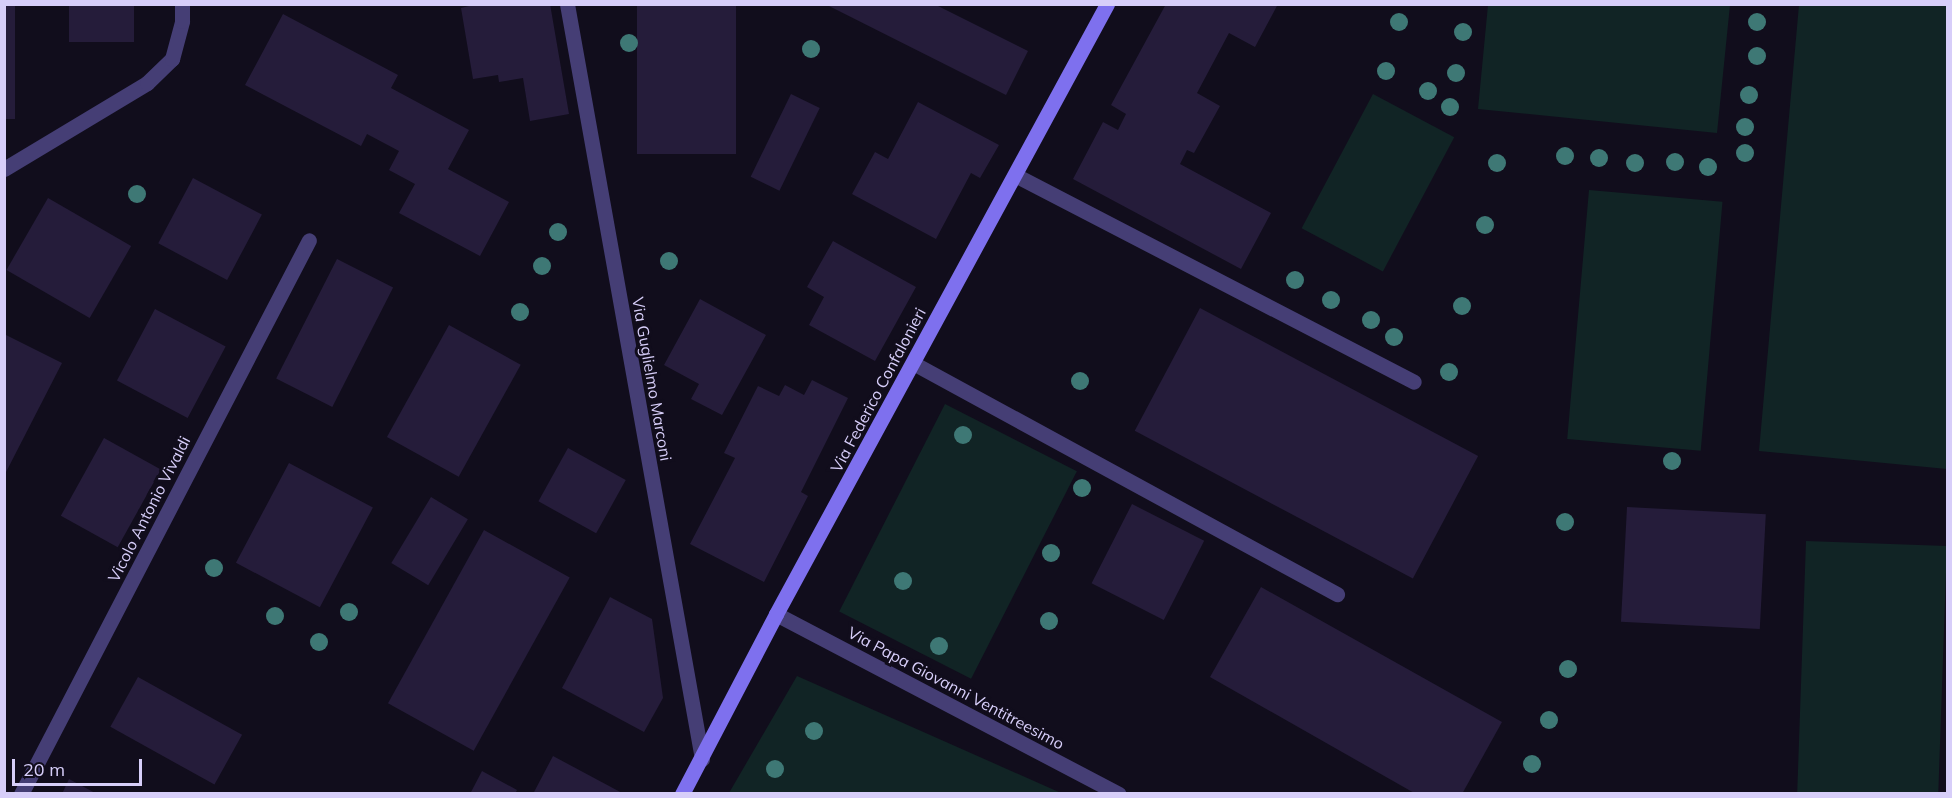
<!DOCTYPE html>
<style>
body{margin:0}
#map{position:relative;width:1952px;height:798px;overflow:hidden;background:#110d1c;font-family:Mulish,sans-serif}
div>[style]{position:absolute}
.green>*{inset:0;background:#112425;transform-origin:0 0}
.building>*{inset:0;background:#251c3a;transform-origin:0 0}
.lane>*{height:15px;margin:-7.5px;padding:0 7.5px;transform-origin:7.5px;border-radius:7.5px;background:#453e75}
.street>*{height:15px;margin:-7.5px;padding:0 7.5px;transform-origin:7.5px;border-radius:7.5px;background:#453e75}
.secondary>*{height:15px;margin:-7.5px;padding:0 7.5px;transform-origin:7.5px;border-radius:7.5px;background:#7e70ee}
.trees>*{width:18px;height:18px;margin:-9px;border-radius:50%;background:#3e7875}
span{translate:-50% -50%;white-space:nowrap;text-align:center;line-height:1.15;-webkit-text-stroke:6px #110d1c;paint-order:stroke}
.street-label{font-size:16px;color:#d7cef9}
.frame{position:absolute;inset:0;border:6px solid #d7cef9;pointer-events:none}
.scale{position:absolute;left:12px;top:759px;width:130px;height:27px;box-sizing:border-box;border:3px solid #d7cef9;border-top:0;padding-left:8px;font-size:18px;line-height:21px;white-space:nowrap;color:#d7cef9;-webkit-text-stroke:4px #110d1c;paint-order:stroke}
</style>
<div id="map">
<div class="green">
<div style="clip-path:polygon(1488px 5px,1730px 5px,1717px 133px,1478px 109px)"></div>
<div style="clip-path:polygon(1799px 5px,1947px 5px,1947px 469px,1759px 451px)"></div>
<div style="left:1373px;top:94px;width:92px;height:152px;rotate:28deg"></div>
<div style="left:1589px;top:190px;width:134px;height:250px;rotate:5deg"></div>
<div style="left:945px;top:404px;width:148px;height:233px;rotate:27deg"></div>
<div style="left:1806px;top:541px;width:141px;height:253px;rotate:2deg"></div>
<div style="clip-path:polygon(797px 676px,1061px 793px,729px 793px)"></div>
</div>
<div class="building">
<div style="left:4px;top:4px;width:11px;height:115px"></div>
<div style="left:69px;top:4px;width:65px;height:38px"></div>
<div style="clip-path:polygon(477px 4px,550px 4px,569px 114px,530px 121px,523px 78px,499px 82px,498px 75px,473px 79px,461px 8px)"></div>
<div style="left:637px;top:4px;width:99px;height:150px"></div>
<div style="clip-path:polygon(825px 4px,934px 4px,1028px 51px,1006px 95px)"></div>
<div style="clip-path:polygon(1166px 4px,1278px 4px,1255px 47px,1229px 33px,1197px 93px,1220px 106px,1194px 153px,1187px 150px,1180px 164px,1271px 213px,1241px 269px,1073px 179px,1103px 122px,1118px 130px,1126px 114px,1111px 105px)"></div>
<div style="clip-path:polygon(283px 14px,398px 75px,391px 88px,469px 130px,448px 169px,509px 202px,480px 256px,399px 213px,415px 184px,389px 170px,399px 151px,367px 134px,361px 146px,245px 85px)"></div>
<div style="left:791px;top:94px;width:32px;height:92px;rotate:26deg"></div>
<div style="clip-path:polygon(918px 102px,999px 145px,980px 178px,971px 173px,936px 239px,852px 194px,875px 152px,888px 159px)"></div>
<div style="left:193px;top:178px;width:78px;height:74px;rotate:28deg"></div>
<div style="left:48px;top:198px;width:96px;height:83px;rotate:30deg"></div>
<div style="clip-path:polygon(833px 241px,916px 287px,875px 361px,809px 325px,824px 297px,807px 287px)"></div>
<div style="left:337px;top:259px;width:63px;height:134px;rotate:27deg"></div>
<div style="clip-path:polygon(700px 299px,766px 335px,722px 415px,691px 399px,699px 384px,664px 365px)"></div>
<div style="left:1200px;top:308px;width:315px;height:139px;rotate:28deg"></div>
<div style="left:155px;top:309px;width:80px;height:81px;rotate:28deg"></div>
<div style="left:449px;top:325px;width:82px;height:128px;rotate:29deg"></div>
<div style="clip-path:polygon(4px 334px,62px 363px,4px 476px)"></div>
<div style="clip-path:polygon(812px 380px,848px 398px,801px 492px,808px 496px,764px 582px,690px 544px,735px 458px,724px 453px,758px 386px,779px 396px,785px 385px,804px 395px)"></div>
<div style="left:104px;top:438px;width:65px;height:89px;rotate:29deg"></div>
<div style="left:568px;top:448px;width:66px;height:61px;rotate:29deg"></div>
<div style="left:289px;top:463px;width:95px;height:113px;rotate:28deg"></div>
<div style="left:431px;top:497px;width:43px;height:77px;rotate:31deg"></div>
<div style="left:1132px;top:504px;width:81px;height:89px;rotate:27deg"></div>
<div style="left:1627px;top:507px;width:139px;height:115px;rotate:3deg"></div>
<div style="left:484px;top:530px;width:98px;height:198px;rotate:29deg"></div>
<div style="clip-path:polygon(1261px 587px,1502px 722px,1462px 794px,1416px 794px,1210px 677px)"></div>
<div style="clip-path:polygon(610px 597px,652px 619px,663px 698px,644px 732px,562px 688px)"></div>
<div style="left:138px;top:677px;width:119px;height:57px;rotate:29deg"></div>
<div style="clip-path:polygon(553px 756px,624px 794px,533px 794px)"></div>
<div style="clip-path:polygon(482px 771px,517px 790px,515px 794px,470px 794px)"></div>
<div style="clip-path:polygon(69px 779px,97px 794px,62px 794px)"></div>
</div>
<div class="lane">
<div style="left:1015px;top:175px;width:449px;rotate:27.4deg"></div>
<div style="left:913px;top:363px;width:483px;rotate:28.6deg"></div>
</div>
<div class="street">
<div style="left:567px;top:4px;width:767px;rotate:79.86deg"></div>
<div style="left:4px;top:169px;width:167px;rotate:-31deg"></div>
<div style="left:147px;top:83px;width:35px;rotate:-44deg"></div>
<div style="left:172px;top:59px;width:39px;rotate:-75deg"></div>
<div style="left:182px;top:21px;width:17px;rotate:-90deg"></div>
<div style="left:776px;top:614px;width:387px;rotate:27.7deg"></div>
<div style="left:21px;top:794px;width:624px;rotate:-62.53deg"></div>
</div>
<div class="secondary">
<div style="left:682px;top:794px;width:203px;rotate:-62.4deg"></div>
<div style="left:776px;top:614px;width:694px;rotate:-61.51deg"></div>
</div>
<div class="trees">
<div style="left:1399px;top:22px"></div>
<div style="left:1757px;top:22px"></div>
<div style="left:1463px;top:32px"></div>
<div style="left:629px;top:43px"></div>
<div style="left:811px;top:49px"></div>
<div style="left:1757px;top:56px"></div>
<div style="left:1386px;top:71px"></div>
<div style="left:1456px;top:73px"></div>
<div style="left:1428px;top:91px"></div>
<div style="left:1749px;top:95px"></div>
<div style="left:1450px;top:107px"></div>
<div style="left:1745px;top:127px"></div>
<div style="left:1745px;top:153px"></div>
<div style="left:1565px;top:156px"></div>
<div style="left:1599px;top:158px"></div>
<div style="left:1675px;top:162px"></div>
<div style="left:1497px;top:163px"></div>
<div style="left:1635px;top:163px"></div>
<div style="left:1708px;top:167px"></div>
<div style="left:137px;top:194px"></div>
<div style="left:1485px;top:225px"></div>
<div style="left:558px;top:232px"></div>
<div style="left:669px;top:261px"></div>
<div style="left:542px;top:266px"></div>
<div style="left:1295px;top:280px"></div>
<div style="left:1331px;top:300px"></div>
<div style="left:1462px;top:306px"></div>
<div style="left:520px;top:312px"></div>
<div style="left:1371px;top:320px"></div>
<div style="left:1394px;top:337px"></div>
<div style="left:1449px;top:372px"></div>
<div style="left:1080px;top:381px"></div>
<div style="left:963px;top:435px"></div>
<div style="left:1672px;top:461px"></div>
<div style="left:1082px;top:488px"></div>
<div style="left:1565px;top:522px"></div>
<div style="left:1051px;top:553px"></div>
<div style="left:214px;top:568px"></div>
<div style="left:903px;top:581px"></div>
<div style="left:349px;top:612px"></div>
<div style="left:275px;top:616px"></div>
<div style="left:1049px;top:621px"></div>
<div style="left:319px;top:642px"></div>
<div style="left:939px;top:646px"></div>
<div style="left:1568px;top:669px"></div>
<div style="left:1549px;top:720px"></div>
<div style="left:814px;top:731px"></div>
<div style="left:1532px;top:764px"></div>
<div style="left:775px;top:769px"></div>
</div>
<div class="street-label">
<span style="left:652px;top:379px;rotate:80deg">Via Guglielmo Marconi</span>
<span style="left:878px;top:390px;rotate:-62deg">Via Federico Confalonieri</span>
<span style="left:149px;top:509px;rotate:-63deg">Vicolo Antonio Vivaldi</span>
<span style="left:956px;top:688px;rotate:28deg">Via Papa Giovanni Ventitreesimo</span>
</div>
<div class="frame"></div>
<div class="scale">20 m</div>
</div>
